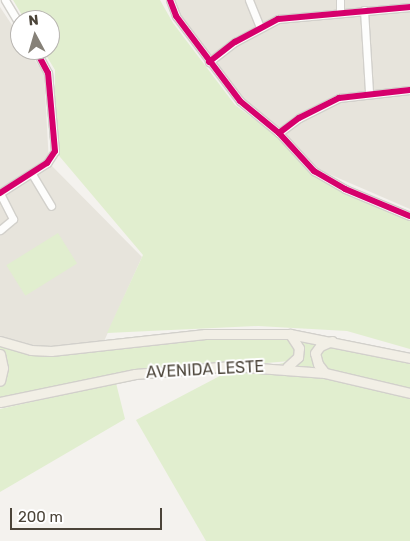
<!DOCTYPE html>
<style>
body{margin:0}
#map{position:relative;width:410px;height:541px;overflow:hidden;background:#f4f2ee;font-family:Rubik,sans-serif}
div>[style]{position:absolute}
.residential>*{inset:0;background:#e7e4dc}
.green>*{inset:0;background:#e1eecf;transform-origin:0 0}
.roads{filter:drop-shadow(1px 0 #d2d0cb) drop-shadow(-1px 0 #d2d0cb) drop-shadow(0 1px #d2d0cb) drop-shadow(0 -1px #d2d0cb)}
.minor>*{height:7px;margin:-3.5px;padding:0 3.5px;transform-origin:3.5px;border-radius:3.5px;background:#fdfdfc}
.major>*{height:9px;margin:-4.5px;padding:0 4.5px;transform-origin:4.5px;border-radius:4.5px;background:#f2efe6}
.cycleway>*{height:6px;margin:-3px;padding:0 3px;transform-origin:3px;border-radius:3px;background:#d6006c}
span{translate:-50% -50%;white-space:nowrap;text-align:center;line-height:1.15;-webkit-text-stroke:4px #fff;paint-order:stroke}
.street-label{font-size:16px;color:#4b4439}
.north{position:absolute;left:10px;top:10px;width:50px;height:50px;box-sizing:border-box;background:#fff;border:1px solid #b7b4b0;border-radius:50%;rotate:354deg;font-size:14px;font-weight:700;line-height:20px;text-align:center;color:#4b4439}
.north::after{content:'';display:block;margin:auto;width:18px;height:22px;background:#868178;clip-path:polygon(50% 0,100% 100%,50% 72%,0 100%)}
.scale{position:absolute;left:10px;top:508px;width:152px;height:22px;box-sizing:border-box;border:2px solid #4b4439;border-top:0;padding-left:6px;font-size:15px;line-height:18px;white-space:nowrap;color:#4b4439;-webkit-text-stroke:4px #fff;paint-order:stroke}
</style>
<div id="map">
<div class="residential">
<div style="clip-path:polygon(174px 0,410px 0,410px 209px,315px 168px,282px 129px,243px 102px,178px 11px)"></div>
<div style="clip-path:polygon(0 7px,20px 37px,20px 50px,28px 50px,44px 74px,49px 163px,142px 257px,101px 348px,0 401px)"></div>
</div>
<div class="green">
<div style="clip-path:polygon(13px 0,160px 0,173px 23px,235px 105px,277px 136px,311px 172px,410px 218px,410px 349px,347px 331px,258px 326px,107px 333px,143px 255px,55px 151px,55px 70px,43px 50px,50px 50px,50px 20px,25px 20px)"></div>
<div style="left:58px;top:233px;width:36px;height:61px;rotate:58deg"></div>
<div style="clip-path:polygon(235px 337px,334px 341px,410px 362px,410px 389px,327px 369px,279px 364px,290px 361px,135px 374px,0 400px,0 340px,50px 349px)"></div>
<div style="clip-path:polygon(235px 368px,376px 384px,410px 397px,410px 541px,206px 541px,136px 420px)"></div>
<div style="clip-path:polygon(116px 383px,125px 419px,0 492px,0 409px)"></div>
</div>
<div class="roads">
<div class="minor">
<div style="left:5px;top:0;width:29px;rotate:59deg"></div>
<div style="left:170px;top:0;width:17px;rotate:69deg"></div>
<div style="left:176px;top:16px;width:106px;rotate:53deg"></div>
<div style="left:240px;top:101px;width:50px;rotate:39.4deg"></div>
<div style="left:279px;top:133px;width:52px;rotate:47.4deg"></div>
<div style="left:314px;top:171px;width:36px;rotate:30deg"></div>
<div style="left:345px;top:189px;width:70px;rotate:22.6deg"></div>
<div style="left:249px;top:0;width:29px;rotate:68deg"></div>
<div style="left:340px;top:0;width:11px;rotate:90deg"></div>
<div style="left:364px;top:10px;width:82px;rotate:86.5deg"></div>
<div style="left:209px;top:62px;width:33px;rotate:-38deg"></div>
<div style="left:235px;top:42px;width:49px;rotate:-28.1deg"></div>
<div style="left:278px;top:19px;width:133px;rotate:-5.2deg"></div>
<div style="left:279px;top:133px;width:25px;rotate:-37deg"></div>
<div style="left:299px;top:118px;width:45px;rotate:-26.6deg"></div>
<div style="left:339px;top:98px;width:71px;rotate:-6.4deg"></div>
<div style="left:32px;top:174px;width:37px;rotate:59deg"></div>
<div style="left:0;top:193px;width:56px;rotate:-32.6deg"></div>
<div style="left:47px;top:163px;width:14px;rotate:-56deg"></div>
<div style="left:55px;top:151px;width:78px;rotate:-95.1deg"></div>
<div style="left:48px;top:73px;width:26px;rotate:-118deg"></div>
<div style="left:0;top:230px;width:17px;rotate:-40deg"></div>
<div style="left:13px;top:219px;width:29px;rotate:-117deg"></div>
</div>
<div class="major">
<div style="left:0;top:341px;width:32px;rotate:16deg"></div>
<div style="left:31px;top:350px;width:20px;rotate:3deg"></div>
<div style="left:51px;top:351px;width:155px;rotate:-6.3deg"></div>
<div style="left:205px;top:334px;width:85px"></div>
<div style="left:290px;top:334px;width:122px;rotate:11.3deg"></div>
<div style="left:0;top:354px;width:14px;rotate:78deg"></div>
<div style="left:3px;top:368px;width:13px;rotate:103deg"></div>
<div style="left:287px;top:367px;width:15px;rotate:-42deg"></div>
<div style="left:298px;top:357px;width:9px;rotate:-84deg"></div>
<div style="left:299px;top:348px;width:17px;rotate:-123deg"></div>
<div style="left:325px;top:373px;width:11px;rotate:-128deg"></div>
<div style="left:318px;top:364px;width:11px;rotate:-105deg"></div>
<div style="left:315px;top:353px;width:9px;rotate:-54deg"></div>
<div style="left:320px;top:346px;width:13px;rotate:-23deg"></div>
<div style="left:0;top:402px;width:138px;rotate:-11.7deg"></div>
<div style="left:135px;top:374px;width:97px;rotate:-4.7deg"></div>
<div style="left:232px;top:366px;width:93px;rotate:4.3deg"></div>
<div style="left:325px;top:373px;width:87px;rotate:13.2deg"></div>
</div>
</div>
<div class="cycleway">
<div style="left:170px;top:0;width:17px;rotate:69deg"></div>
<div style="left:176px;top:16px;width:106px;rotate:53deg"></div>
<div style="left:240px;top:101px;width:50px;rotate:39.4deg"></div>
<div style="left:279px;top:133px;width:52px;rotate:47.4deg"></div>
<div style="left:314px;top:171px;width:36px;rotate:30deg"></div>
<div style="left:345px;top:189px;width:70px;rotate:22.6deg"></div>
<div style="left:209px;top:62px;width:33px;rotate:-38deg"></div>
<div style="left:235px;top:42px;width:49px;rotate:-28.1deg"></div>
<div style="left:278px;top:19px;width:133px;rotate:-5.2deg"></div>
<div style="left:279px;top:133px;width:25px;rotate:-37deg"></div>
<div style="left:299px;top:118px;width:45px;rotate:-26.6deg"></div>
<div style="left:339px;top:98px;width:71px;rotate:-6.4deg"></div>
<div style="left:0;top:193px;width:56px;rotate:-32.6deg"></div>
<div style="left:47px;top:163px;width:14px;rotate:-56deg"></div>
<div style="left:55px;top:151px;width:78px;rotate:-95.1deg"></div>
<div style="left:48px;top:73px;width:26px;rotate:-118deg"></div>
</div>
<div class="street-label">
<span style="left:205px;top:370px;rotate:-3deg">AVENIDA LESTE</span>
</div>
<div class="north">N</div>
<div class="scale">200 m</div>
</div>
